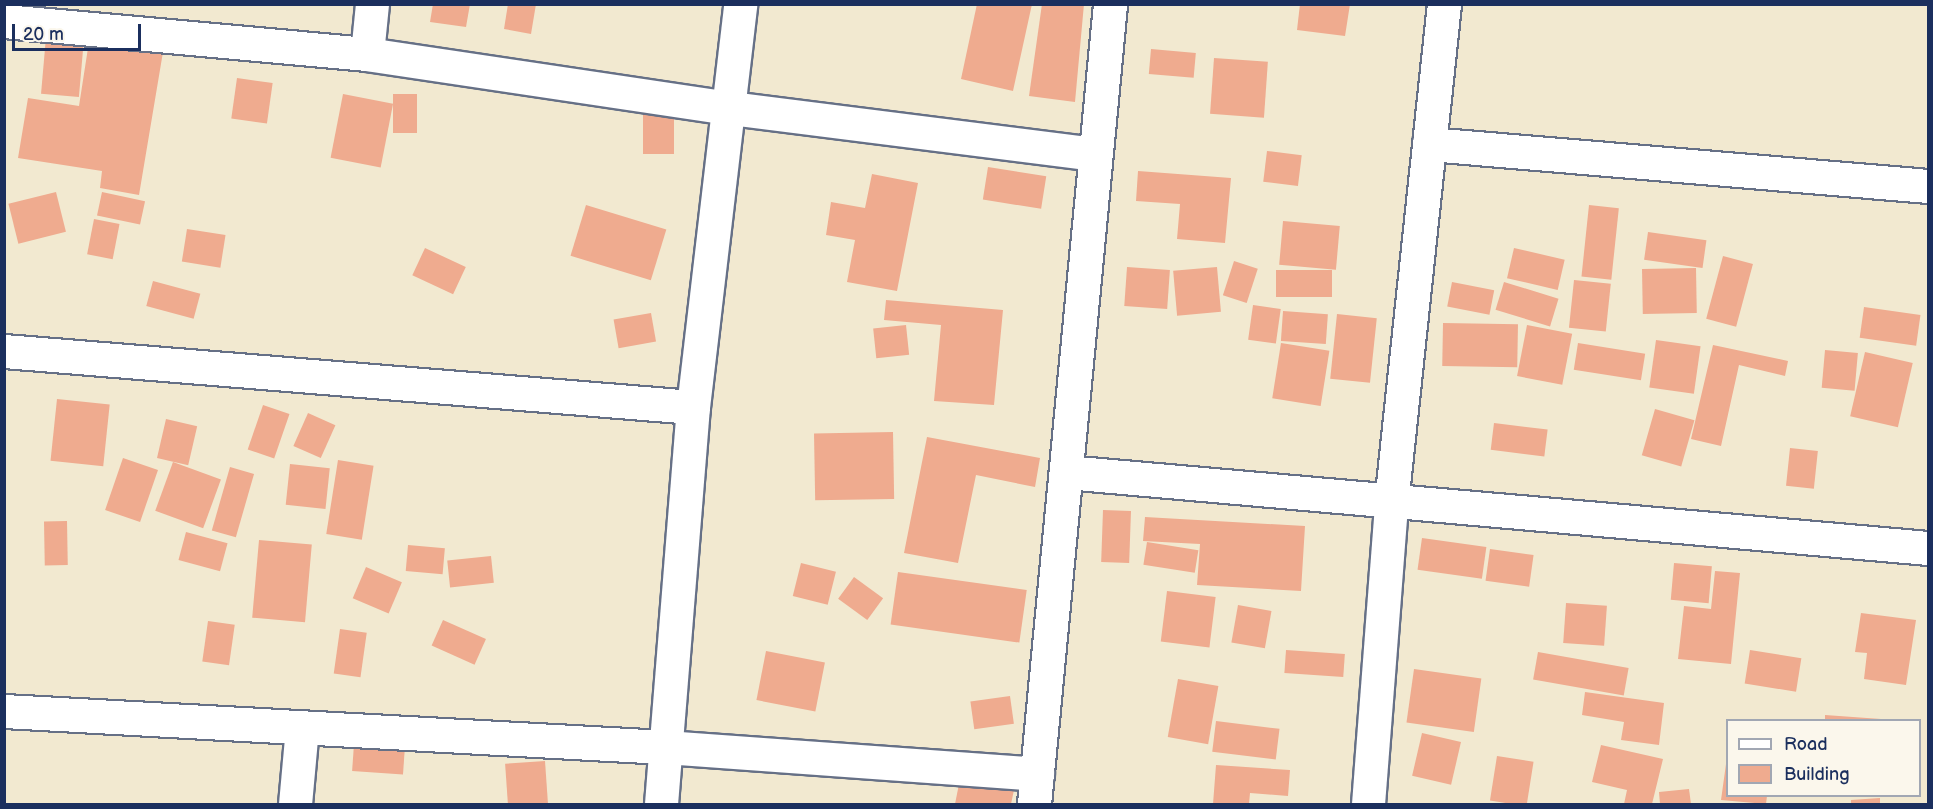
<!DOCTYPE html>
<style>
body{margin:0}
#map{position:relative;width:1933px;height:809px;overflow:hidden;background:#f2e9d0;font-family:"Balsamiq Sans",sans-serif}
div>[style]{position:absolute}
.building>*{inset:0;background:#efab8f;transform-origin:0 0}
.roads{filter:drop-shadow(2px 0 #667086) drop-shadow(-2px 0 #667086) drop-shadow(0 2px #667086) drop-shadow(0 -2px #667086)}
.minor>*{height:33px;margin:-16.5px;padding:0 16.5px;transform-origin:16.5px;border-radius:16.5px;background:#fff}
span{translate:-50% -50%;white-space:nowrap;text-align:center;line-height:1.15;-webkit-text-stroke:4.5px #fbf7ec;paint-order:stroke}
.frame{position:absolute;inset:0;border:6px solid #1b2f5e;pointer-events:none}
.legend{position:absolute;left:1726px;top:719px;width:195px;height:78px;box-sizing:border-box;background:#fbf7ec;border:2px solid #a1a7b3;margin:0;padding:8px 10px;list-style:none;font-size:18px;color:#1b2f5e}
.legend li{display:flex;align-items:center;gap:12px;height:30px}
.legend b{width:30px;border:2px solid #a1a7b3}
.scale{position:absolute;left:12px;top:24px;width:129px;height:27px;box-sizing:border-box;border:3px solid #1b2f5e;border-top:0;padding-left:8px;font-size:18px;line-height:21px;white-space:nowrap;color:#1b2f5e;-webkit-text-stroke:4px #fbf7ec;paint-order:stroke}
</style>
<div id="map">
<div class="building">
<div style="clip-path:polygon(433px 4px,470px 4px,466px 27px,430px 22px)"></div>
<div style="clip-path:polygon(508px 4px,536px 4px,531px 34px,504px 29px)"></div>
<div style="clip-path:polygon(977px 4px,1032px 4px,1013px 91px,961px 79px)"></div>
<div style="clip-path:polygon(1042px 4px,1084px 4px,1075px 102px,1029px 96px)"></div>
<div style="clip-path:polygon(1300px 4px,1350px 4px,1345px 36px,1297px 30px)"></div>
<div style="clip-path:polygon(90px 35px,164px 46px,139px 195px,100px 188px,102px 171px,18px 158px,28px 98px,79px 106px)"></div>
<div style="left:46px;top:37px;width:38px;height:57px;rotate:5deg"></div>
<div style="left:1151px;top:49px;width:45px;height:25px;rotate:5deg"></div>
<div style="left:1214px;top:58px;width:54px;height:56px;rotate:4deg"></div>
<div style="left:237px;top:78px;width:36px;height:41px;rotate:8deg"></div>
<div style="left:643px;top:89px;width:31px;height:65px"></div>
<div style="left:343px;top:94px;width:51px;height:65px;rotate:11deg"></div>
<div style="left:393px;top:94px;width:24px;height:39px"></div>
<div style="left:1267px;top:151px;width:35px;height:31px;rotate:7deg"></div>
<div style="left:988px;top:167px;width:59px;height:33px;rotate:9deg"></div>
<div style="clip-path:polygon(1138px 171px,1231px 178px,1225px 243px,1177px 239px,1180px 204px,1136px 201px)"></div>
<div style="clip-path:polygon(872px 174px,918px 183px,897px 291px,847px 282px,855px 240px,826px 235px,831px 202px,865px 208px)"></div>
<div style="left:56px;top:192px;width:41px;height:49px;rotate:76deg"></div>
<div style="left:102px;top:192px;width:44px;height:24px;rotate:12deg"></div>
<div style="left:586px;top:205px;width:84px;height:53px;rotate:17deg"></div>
<div style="left:1589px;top:205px;width:30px;height:72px;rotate:6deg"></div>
<div style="left:94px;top:219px;width:26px;height:36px;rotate:11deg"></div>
<div style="left:1283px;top:221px;width:57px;height:44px;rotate:5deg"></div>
<div style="left:187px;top:229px;width:39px;height:33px;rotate:9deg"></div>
<div style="left:1648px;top:232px;width:59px;height:28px;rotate:8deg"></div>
<div style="left:425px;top:248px;width:45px;height:30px;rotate:25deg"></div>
<div style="left:1514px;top:248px;width:52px;height:31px;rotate:13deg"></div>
<div style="left:1723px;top:256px;width:31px;height:65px;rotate:15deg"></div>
<div style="left:1234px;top:261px;width:25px;height:36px;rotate:18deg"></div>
<div style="left:1127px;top:267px;width:43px;height:39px;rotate:4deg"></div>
<div style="left:1217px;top:267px;width:45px;height:44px;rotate:85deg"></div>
<div style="left:1696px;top:268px;width:45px;height:54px;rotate:89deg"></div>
<div style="left:1276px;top:270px;width:56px;height:27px"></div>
<div style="left:1574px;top:280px;width:37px;height:48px;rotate:6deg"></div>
<div style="left:153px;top:281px;width:49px;height:26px;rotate:15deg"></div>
<div style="left:1452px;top:282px;width:43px;height:25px;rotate:11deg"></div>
<div style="left:1504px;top:282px;width:57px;height:29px;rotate:17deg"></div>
<div style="clip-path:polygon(886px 300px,1003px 310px,994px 405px,934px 401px,941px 325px,884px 320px)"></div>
<div style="left:1253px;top:305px;width:28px;height:35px;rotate:8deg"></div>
<div style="left:1864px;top:307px;width:57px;height:31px;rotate:8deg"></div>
<div style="left:1283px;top:311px;width:45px;height:30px;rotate:4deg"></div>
<div style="left:651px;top:313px;width:29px;height:38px;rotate:80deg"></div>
<div style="left:1337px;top:314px;width:40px;height:65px;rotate:6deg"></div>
<div style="left:1443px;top:323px;width:75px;height:43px;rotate:1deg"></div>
<div style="left:906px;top:325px;width:30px;height:33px;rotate:84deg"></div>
<div style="left:1527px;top:325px;width:46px;height:52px;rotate:11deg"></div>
<div style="left:1656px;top:340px;width:45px;height:48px;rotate:8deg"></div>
<div style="left:1281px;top:343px;width:49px;height:56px;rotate:9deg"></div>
<div style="left:1578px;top:343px;width:68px;height:27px;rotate:9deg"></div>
<div style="clip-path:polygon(1713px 345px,1788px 361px,1785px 376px,1739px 365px,1721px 446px,1691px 439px)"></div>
<div style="left:1825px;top:350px;width:33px;height:38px;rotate:5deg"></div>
<div style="left:1865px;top:352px;width:49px;height:66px;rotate:13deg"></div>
<div style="left:57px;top:399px;width:53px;height:62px;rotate:6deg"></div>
<div style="left:263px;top:405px;width:28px;height:47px;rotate:19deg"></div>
<div style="left:1655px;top:409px;width:41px;height:48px;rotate:16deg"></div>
<div style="left:308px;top:413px;width:30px;height:36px;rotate:24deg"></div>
<div style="left:166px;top:419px;width:32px;height:40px;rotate:13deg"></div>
<div style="left:1494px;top:423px;width:54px;height:27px;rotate:7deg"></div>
<div style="left:893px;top:432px;width:67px;height:79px;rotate:89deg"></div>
<div style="clip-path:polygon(927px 437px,1040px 458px,1035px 487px,976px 475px,958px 563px,904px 553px)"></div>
<div style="left:1790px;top:448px;width:28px;height:38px;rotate:6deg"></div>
<div style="left:123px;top:458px;width:37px;height:55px;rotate:19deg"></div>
<div style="left:338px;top:460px;width:36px;height:75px;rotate:9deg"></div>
<div style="left:173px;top:462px;width:51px;height:52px;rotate:20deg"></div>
<div style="left:290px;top:464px;width:40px;height:41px;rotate:6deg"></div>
<div style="left:230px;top:467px;width:25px;height:66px;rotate:16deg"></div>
<div style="left:1103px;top:510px;width:28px;height:52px;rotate:2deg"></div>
<div style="clip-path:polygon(1145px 517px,1305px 526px,1301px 591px,1197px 585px,1200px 544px,1143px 541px)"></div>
<div style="left:67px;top:521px;width:44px;height:23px;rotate:89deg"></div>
<div style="left:186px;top:532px;width:43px;height:29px;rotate:15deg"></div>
<div style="left:1422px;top:538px;width:65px;height:32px;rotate:8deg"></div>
<div style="left:259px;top:540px;width:53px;height:78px;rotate:5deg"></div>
<div style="left:1147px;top:542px;width:52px;height:23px;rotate:9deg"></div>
<div style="left:408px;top:545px;width:37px;height:26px;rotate:5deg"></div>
<div style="left:1490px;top:549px;width:44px;height:32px;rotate:8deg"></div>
<div style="left:491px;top:556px;width:27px;height:44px;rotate:84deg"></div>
<div style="left:801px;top:563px;width:36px;height:34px;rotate:14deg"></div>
<div style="left:1674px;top:563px;width:38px;height:37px;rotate:5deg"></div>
<div style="left:366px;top:567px;width:39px;height:34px;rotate:23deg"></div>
<div style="clip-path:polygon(1715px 571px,1740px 573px,1731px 664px,1678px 659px,1684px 606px,1711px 609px)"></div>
<div style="left:898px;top:572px;width:130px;height:53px;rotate:8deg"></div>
<div style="left:854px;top:577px;width:36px;height:27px;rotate:36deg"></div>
<div style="left:1167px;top:591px;width:49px;height:51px;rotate:7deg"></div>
<div style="left:1566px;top:603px;width:41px;height:40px;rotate:4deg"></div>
<div style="left:1238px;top:605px;width:34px;height:38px;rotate:10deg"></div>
<div style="clip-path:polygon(1861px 613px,1916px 620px,1906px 685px,1864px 679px,1867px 653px,1855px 652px)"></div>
<div style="left:443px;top:620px;width:47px;height:28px;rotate:24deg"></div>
<div style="left:208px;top:621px;width:27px;height:41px;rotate:8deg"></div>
<div style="left:340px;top:629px;width:27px;height:45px;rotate:8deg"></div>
<div style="left:1286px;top:650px;width:59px;height:23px;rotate:4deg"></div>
<div style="left:1750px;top:650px;width:52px;height:34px;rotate:9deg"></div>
<div style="left:766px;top:651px;width:60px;height:50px;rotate:11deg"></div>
<div style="left:1538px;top:652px;width:92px;height:28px;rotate:10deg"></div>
<div style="left:1414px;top:669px;width:68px;height:54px;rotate:8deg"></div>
<div style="left:1178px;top:679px;width:41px;height:59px;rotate:10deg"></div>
<div style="clip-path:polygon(1585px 692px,1664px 703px,1659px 745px,1621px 740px,1624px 722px,1582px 715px)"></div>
<div style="left:1010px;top:696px;width:28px;height:40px;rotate:82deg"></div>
<div style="clip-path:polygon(1825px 715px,1881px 719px,1881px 720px,1825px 720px)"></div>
<div style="left:1216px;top:721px;width:64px;height:31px;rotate:7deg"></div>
<div style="left:1422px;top:733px;width:40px;height:44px;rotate:13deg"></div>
<div style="left:354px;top:744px;width:51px;height:27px;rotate:4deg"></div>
<div style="clip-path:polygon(1601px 745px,1663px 759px,1652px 804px,1624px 804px,1627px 790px,1592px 782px)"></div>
<div style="left:1497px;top:756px;width:37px;height:45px;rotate:9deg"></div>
<div style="left:545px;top:761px;width:43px;height:40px;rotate:86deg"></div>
<div style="clip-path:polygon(1726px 764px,1728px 796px,1767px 796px,1766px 804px,1721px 800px)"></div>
<div style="clip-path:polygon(1216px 765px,1290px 770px,1288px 796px,1250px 793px,1249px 804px,1213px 804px)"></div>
<div style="clip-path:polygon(960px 779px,1014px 790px,1011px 804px,955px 804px)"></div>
<div style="clip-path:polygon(1689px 789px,1691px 804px,1660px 804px,1659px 792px)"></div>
<div style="clip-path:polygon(1880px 798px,1880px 804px,1851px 804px,1851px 800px)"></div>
</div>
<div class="roads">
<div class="minor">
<div style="left:4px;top:21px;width:364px;rotate:5.2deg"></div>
<div style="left:367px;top:54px;width:367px;rotate:8.5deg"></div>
<div style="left:730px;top:108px;width:366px;rotate:7.2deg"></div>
<div style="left:367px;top:54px;width:50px;rotate:-84.3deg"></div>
<div style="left:1429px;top:144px;width:501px;rotate:4.81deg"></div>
<div style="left:4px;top:351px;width:691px;rotate:4.65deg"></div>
<div style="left:1066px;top:472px;width:865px;rotate:5.04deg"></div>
<div style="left:4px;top:711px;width:661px;rotate:3.12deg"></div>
<div style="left:664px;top:747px;width:374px;rotate:4.1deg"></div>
<div style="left:295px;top:804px;width:77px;rotate:-84.8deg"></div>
<div style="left:661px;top:804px;width:398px;rotate:-85.4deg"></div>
<div style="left:693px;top:407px;width:406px;rotate:-83.3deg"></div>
<div style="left:1034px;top:804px;width:804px;rotate:-84.57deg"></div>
<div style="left:1368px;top:804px;width:302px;rotate:-85.6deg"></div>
<div style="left:1391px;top:503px;width:502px;rotate:-83.94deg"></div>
</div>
</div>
<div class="frame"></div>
<ul class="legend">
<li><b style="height:8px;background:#fff"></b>Road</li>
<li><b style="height:16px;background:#efab8f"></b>Building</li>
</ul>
<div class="scale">20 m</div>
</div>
